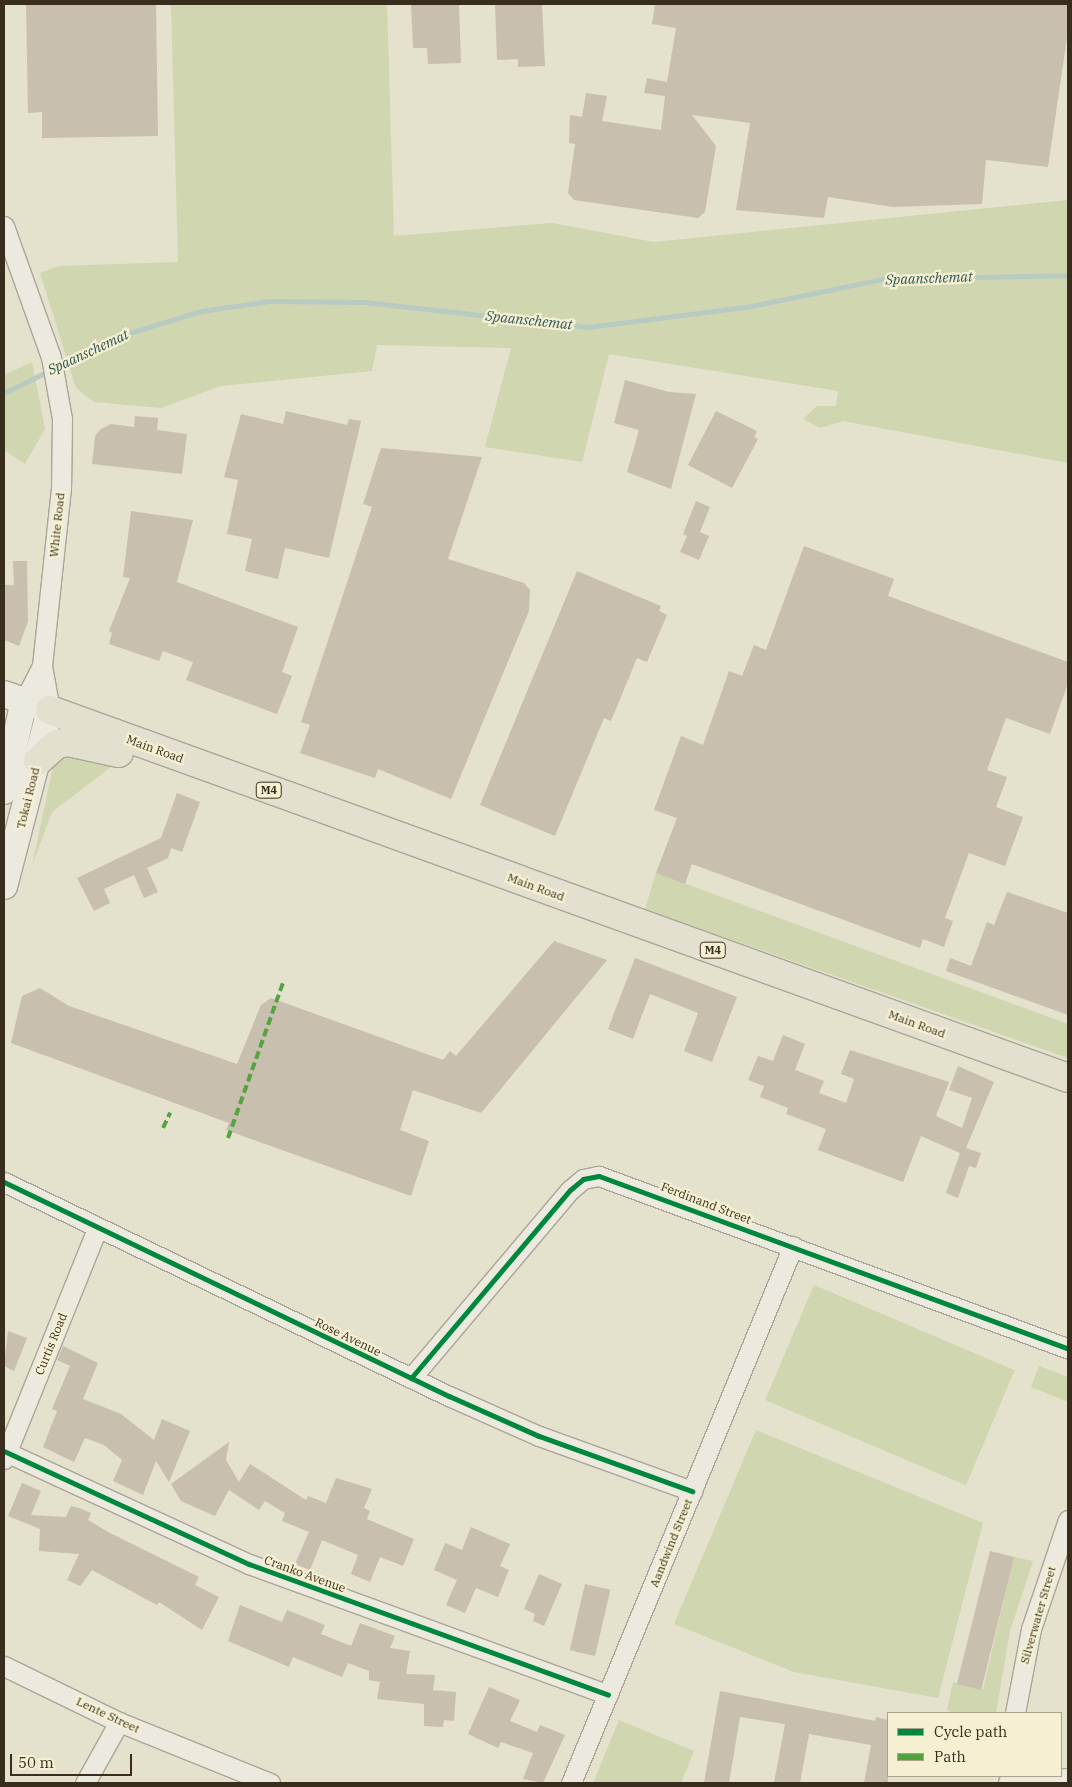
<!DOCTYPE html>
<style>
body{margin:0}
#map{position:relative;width:1072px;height:1787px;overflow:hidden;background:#e4e1cd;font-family:"IBM Plex Serif",serif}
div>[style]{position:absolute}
.green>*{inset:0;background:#d0d6af;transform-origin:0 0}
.stream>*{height:5px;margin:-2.5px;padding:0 2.5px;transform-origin:2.5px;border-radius:2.5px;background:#b8cbc2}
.building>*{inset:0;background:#c8bfae;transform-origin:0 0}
.roads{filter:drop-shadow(1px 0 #aaa596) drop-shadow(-1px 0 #aaa596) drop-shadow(0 1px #aaa596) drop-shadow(0 -1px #aaa596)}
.street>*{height:19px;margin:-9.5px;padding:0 9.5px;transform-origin:9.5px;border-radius:9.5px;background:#eceade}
.secondary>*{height:26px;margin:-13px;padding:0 13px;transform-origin:13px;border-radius:13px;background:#eceade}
.primary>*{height:28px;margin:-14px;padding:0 14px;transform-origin:14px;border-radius:14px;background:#e4e0d0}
.quiet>*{height:4px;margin-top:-2px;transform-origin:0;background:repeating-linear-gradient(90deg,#53a441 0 8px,transparent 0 12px)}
.cycleway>*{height:5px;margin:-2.5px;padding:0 2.5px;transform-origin:2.5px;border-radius:2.5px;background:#00873e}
span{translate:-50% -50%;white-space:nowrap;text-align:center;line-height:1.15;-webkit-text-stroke:4.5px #f6f0d3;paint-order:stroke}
.shield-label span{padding:1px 4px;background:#f6f0d3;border:1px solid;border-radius:4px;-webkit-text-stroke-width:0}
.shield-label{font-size:11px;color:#392e1e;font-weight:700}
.street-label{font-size:12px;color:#392e1e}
.water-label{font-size:14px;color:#2d5558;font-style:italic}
.frame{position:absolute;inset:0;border:5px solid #392e1e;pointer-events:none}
.legend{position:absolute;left:887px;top:1712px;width:175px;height:65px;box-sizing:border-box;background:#f6f0d3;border:1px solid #aaa28b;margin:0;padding:6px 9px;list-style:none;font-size:15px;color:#392e1e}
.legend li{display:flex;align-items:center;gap:10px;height:25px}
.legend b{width:25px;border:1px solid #aaa28b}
.scale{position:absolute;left:10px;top:1754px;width:122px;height:22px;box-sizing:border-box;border:2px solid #392e1e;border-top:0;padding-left:6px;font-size:15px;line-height:18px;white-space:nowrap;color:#392e1e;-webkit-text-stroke:4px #f6f0d3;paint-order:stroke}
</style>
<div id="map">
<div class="green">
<div style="clip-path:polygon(171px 4px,387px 4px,394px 236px,552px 223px,654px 242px,1068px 200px,1068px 463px,843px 421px,820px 428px,803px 419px,817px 406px,836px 406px,838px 391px,609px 354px,582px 462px,485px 447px,511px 348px,377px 345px,372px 371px,221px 386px,161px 408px,94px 402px,76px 388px,40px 273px,59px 266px,178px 262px)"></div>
<div style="clip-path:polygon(32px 362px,45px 429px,25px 464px,4px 450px,4px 375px)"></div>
<div style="clip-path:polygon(70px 752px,116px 763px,52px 812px,32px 866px,52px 771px,56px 761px)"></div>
<div style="clip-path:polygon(656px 873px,1068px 1024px,1068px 1058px,645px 909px)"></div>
<div style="left:814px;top:1285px;width:218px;height:125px;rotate:23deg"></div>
<div style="clip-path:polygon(1039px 1366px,1068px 1377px,1068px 1402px,1031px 1387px)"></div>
<div style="clip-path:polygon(756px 1430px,983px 1523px,938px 1698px,794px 1672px,674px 1624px)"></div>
<div style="clip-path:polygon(1014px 1557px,1033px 1561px,1010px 1631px,996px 1713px,953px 1713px,947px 1710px,953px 1682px,983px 1689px)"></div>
<div style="clip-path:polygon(619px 1720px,694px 1751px,681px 1783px,593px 1783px)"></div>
</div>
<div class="stream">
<div style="left:4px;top:393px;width:128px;rotate:-26.4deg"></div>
<div style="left:119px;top:336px;width:86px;rotate:-17deg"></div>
<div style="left:201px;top:311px;width:69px;rotate:-8.4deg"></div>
<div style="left:269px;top:301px;width:96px;rotate:0.6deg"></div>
<div style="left:365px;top:302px;width:224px;rotate:6.4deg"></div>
<div style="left:588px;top:327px;width:164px;rotate:-7.3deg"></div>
<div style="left:751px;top:306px;width:135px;rotate:-11.6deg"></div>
<div style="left:883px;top:279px;width:185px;rotate:-1.2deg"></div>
</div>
<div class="building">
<div style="clip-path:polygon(26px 4px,156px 4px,158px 136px,42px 138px,42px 112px,28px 113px)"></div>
<div style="clip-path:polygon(411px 4px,459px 4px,461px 63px,428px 64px,427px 48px,413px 48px)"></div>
<div style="clip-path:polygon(495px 4px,542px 4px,545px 66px,518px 67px,518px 59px,497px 60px)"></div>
<div style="clip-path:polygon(655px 4px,1068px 4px,1068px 31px,1048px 167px,986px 160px,982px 204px,893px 207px,828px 197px,824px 218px,736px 210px,750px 123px,692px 115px,716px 146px,705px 212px,698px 218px,574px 200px,568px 193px,575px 144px,569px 143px,570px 115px,582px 117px,586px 93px,607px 96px,602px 121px,661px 130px,665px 96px,644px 93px,647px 78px,667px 82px,676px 28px,652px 24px)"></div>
<div style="clip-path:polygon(625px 380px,669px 392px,696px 394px,671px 489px,627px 472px,639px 430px,614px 423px)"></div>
<div style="clip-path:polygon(286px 411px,347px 425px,349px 419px,361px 421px,329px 558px,285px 548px,278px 579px,245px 571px,252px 539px,227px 534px,238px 480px,224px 477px,241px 414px,283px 424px)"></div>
<div style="clip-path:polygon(716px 411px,757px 431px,754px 437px,758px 439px,732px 488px,688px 465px)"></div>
<div style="clip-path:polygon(135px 416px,158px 418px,157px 430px,187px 434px,182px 474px,92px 464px,95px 436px,101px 429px,111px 424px,134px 427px)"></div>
<div style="clip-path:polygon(381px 448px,482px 457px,448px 559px,524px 583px,530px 590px,529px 611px,451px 799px,378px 769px,375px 778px,300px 753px,310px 725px,301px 722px,372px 507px,363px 504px)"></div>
<div style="clip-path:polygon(696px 501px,710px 507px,700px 532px,709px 536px,699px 560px,680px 552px,687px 536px,683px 534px)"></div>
<div style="clip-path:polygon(131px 511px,193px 520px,177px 582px,298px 627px,282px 672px,292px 676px,277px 714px,186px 680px,193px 662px,163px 651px,159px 661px,109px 644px,112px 633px,109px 631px,130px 578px,123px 577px)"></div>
<div style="clip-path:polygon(804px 546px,894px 579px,888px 596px,1068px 662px,1068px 683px,1050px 734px,1006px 718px,987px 770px,1007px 777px,996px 807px,1023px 817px,1005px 866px,969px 853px,945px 918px,953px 921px,944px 947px,923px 939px,920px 948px,692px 864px,685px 884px,656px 873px,677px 818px,654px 810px,681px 736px,703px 745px,729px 671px,742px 676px,754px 645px,766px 650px)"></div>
<div style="clip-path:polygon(13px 561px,27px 561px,28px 621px,19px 646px,4px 640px,4px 585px,14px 585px)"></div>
<div style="clip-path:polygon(577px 571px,661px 606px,659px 611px,667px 615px,647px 662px,637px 658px,611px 721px,604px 718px,555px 836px,480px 805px)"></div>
<div style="clip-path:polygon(177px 793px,200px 802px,182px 852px,171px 848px,168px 858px,147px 868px,158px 892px,144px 898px,134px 875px,104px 889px,110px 903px,94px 911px,77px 878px,161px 838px)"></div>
<div style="clip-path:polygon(1007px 892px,1068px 913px,1068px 1015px,946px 971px,950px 958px,971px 966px,987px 922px,994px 925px)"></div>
<div style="clip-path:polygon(554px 941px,607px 960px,481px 1113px,413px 1090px,400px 1130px,429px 1141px,411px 1196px,226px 1130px,229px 1123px,11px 1043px,22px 996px,40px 988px,69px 1006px,237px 1064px,261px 1005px,271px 998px,443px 1060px,450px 1051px,456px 1056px)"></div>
<div style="clip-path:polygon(635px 958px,737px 997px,712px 1062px,684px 1051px,698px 1013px,650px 994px,633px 1039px,608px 1029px)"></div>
<div style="clip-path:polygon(783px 1035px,805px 1044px,795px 1070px,824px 1081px,819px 1093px,846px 1103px,854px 1079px,841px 1074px,850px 1050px,949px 1082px,936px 1116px,962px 1128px,972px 1098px,949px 1090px,958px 1066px,994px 1082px,966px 1148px,981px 1153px,976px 1168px,969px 1166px,958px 1198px,946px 1193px,960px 1153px,921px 1136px,903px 1182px,818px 1150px,826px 1129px,786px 1114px,788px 1108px,760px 1097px,764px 1086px,748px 1080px,758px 1056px,773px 1061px)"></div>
<div style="clip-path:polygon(8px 1331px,27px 1338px,14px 1371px,4px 1366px)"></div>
<div style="clip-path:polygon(63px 1346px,98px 1363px,83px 1399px,121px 1414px,154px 1440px,162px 1419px,190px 1431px,169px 1482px,156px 1461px,143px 1495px,113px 1481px,122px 1460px,104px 1445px,85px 1438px,74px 1462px,43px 1447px,57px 1411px,52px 1409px,70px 1366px,57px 1360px)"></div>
<div style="clip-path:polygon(229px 1442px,226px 1460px,239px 1482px,250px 1464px,306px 1500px,308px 1496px,326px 1503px,336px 1478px,372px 1489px,364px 1508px,370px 1511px,367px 1519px,414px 1539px,403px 1566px,380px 1557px,370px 1582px,351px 1574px,358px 1555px,322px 1540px,310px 1570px,295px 1564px,309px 1532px,282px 1521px,285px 1513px,265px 1501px,259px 1510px,229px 1490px,215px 1516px,181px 1501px,171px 1484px)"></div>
<div style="clip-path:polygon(22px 1483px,41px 1491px,31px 1515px,66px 1517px,71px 1506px,79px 1508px,91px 1513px,88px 1520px,110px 1533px,199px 1577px,195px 1585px,219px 1597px,202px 1630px,159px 1602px,157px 1605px,92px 1570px,80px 1586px,67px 1580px,79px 1554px,39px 1551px,40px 1529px,8px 1516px)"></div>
<div style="clip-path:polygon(471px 1527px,510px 1544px,500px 1566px,509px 1570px,498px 1597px,476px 1588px,465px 1613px,446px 1605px,457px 1580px,434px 1570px,445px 1543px,462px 1550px)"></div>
<div style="left:990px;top:1551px;width:25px;height:137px;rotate:14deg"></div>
<div style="clip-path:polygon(539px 1574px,562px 1584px,544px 1626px,533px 1621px,535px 1614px,524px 1609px)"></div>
<div style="left:585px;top:1584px;width:26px;height:68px;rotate:13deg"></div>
<div style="clip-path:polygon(240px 1605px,282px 1622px,287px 1610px,325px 1625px,321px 1634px,351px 1646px,360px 1623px,395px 1636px,390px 1648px,410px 1651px,406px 1674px,435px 1675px,433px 1690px,456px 1692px,454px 1721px,444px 1720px,443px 1727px,424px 1726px,424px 1704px,377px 1699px,380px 1682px,369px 1680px,369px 1671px,348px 1663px,342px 1677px,293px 1657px,289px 1667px,228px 1641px)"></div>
<div style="clip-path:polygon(489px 1687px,520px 1700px,510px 1721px,537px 1732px,540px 1725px,565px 1735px,543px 1783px,523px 1779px,533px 1753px,501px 1742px,498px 1748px,468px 1734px)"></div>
<div style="clip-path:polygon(720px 1691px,875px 1721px,876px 1717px,888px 1720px,888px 1783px,864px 1783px,871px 1745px,809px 1734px,800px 1783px,774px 1783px,785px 1724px,740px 1717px,729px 1783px,704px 1783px)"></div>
</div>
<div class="roads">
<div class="street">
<div style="left:4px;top:226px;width:139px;rotate:70.3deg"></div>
<div style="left:51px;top:357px;width:63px;rotate:79.9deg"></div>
<div style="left:62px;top:419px;width:69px;rotate:90.8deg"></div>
<div style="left:61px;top:488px;width:179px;rotate:96.1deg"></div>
<div style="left:42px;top:666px;width:45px;rotate:79.7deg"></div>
<div style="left:24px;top:701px;width:39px;rotate:-63deg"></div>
<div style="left:4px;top:1182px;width:494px;rotate:25.7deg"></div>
<div style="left:449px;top:1396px;width:98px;rotate:24deg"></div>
<div style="left:539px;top:1436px;width:163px;rotate:19.8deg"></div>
<div style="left:411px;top:1378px;width:246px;rotate:-49.8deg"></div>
<div style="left:570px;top:1190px;width:17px;rotate:-40deg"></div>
<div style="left:583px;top:1179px;width:16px;rotate:-11deg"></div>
<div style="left:599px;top:1176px;width:500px;rotate:20.2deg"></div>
<div style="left:4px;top:1451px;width:270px;rotate:24.8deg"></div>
<div style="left:249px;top:1564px;width:382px;rotate:20deg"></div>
<div style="left:4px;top:1459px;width:248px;rotate:-68deg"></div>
<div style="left:4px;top:1666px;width:128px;rotate:26deg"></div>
<div style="left:119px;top:1722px;width:163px;rotate:22deg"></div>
<div style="left:1015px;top:1713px;width:86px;rotate:-79.2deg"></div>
<div style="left:1031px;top:1629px;width:115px;rotate:-71.3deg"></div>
<div style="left:1008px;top:1782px;width:60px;rotate:-3.8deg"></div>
<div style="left:85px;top:1783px;width:70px;rotate:-60.9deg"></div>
<div style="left:571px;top:1783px;width:581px;rotate:-67.54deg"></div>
</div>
<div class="secondary">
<div style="left:4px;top:694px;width:49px;rotate:19.2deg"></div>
<div style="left:50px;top:710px;width:182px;rotate:104.6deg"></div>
<div style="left:4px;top:791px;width:92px;rotate:-77.5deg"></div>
</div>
<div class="primary">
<div style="left:50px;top:710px;width:1082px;rotate:19.87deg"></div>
<div style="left:38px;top:761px;width:25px;rotate:-42deg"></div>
<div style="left:57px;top:744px;width:11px;rotate:-10deg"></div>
<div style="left:68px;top:742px;width:52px;rotate:12.2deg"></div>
</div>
</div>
<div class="quiet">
<div style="left:163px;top:1128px;width:17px;rotate:-65deg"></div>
<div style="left:228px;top:1138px;width:164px;rotate:-70.5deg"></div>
</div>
<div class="cycleway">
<div style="left:4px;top:1182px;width:494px;rotate:25.7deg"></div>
<div style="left:449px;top:1396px;width:98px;rotate:24deg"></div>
<div style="left:539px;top:1436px;width:163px;rotate:19.8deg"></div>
<div style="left:411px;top:1378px;width:246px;rotate:-49.8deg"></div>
<div style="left:570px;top:1190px;width:17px;rotate:-40deg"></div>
<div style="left:583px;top:1179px;width:16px;rotate:-11deg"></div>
<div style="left:599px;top:1176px;width:500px;rotate:20.2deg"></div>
<div style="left:4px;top:1451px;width:270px;rotate:24.8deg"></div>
<div style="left:249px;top:1564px;width:382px;rotate:20deg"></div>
</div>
<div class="shield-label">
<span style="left:269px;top:790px">M4</span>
<span style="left:713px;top:950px">M4</span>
</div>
<div class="street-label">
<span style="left:57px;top:525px;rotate:-84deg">White Road</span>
<span style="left:155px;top:749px;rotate:20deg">Main Road</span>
<span style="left:28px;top:798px;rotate:-76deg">Tokai Road</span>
<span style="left:536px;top:887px;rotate:20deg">Main Road</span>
<span style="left:917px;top:1024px;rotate:20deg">Main Road</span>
<span style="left:706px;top:1203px;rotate:21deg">Ferdinand Street</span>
<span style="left:348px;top:1337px;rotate:26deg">Rose Avenue</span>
<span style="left:51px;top:1344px;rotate:-68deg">Curtis Road</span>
<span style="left:671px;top:1543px;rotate:-68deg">Aandwind Street</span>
<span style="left:305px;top:1574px;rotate:20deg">Cranko Avenue</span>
<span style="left:1038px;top:1615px;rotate:-74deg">Silverwater Street</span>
<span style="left:108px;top:1715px;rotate:25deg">Lente Street</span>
</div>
<div class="water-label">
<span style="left:929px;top:278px;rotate:-2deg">Spaanschemat</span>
<span style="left:529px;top:320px;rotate:6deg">Spaanschemat</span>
<span style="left:88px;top:352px;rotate:-25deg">Spaanschemat</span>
</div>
<div class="frame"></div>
<ul class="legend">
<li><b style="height:6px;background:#00873e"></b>Cycle path</li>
<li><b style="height:6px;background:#53a441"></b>Path</li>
</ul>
<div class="scale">50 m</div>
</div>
